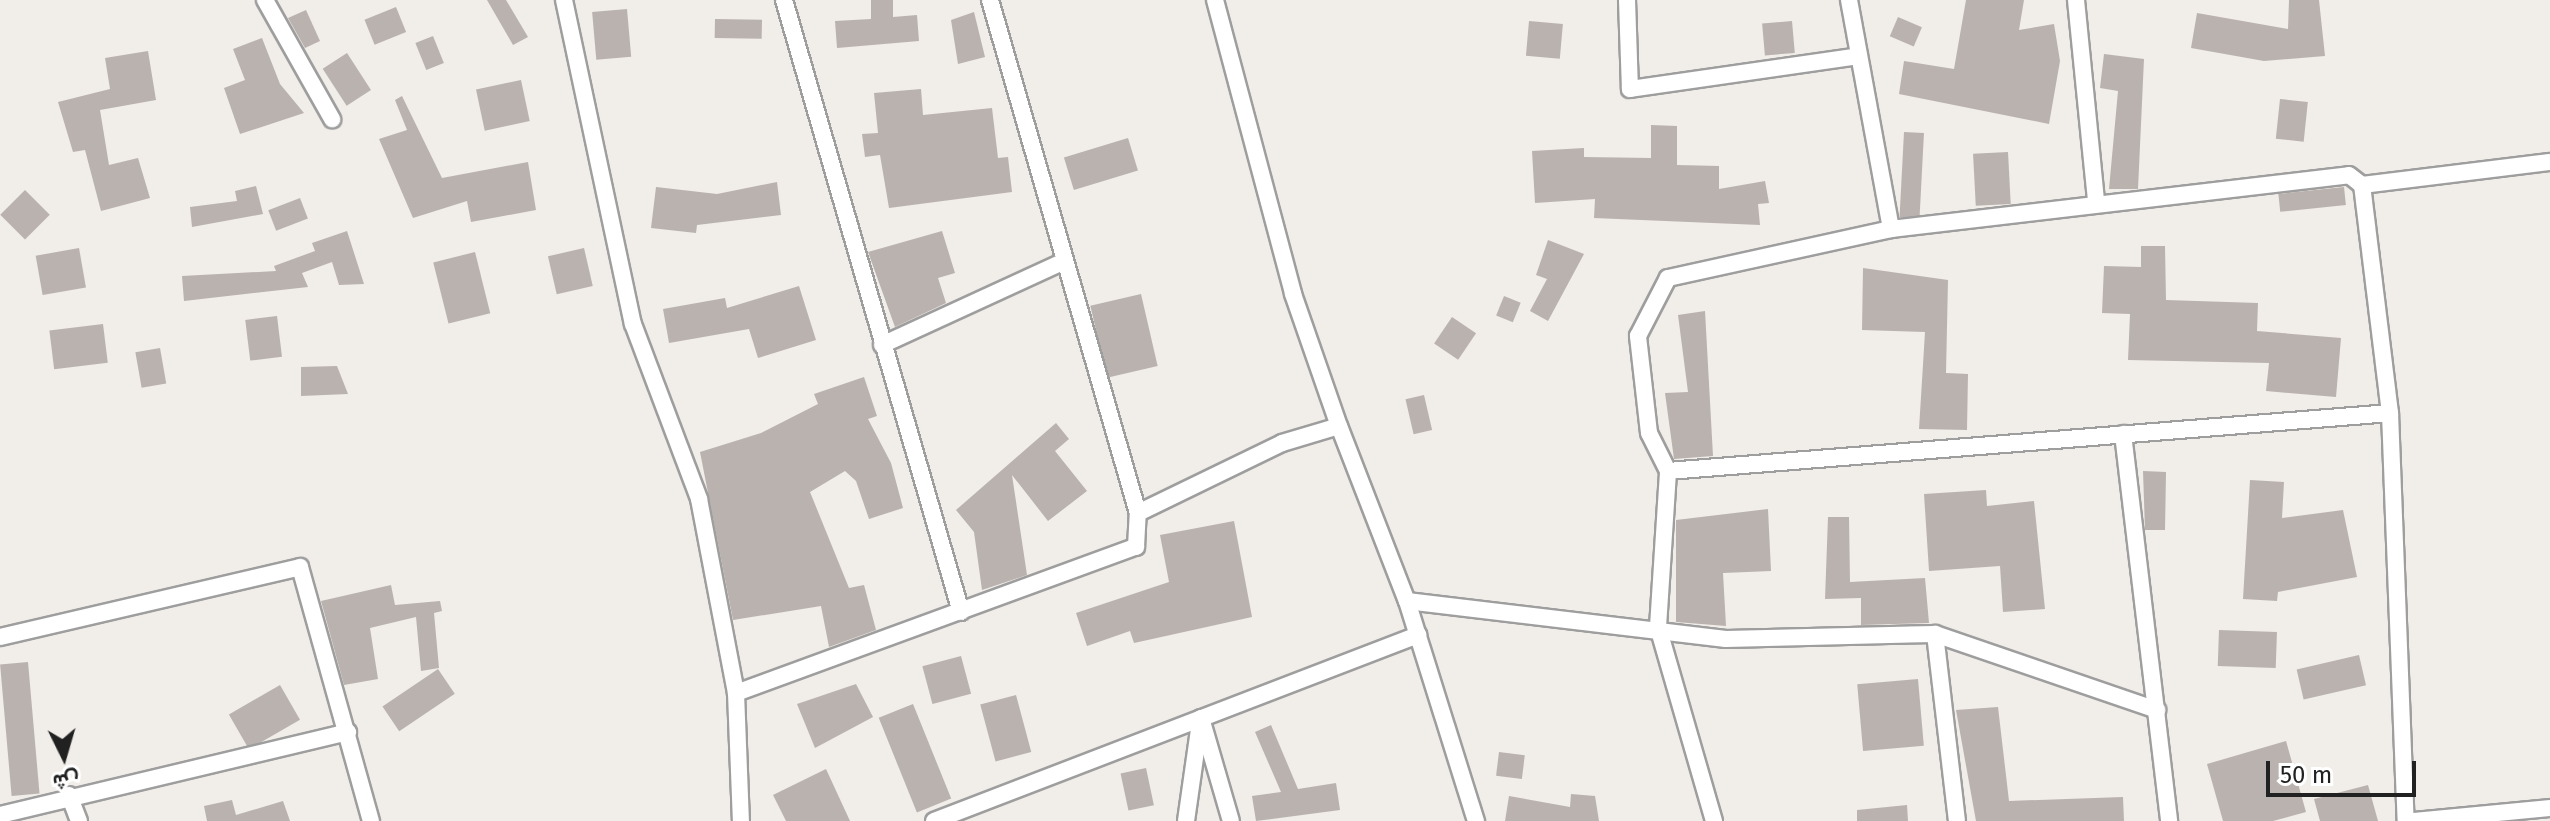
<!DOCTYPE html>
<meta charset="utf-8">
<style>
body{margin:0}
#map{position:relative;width:2550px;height:821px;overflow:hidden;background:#f1ede9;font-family:"Fira Sans",Vazirmatn,sans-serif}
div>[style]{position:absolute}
.building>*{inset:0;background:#bab2af;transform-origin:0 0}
.roads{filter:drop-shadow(2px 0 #9e9e9e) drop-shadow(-2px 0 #9e9e9e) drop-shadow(0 2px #9e9e9e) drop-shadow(0 -2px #9e9e9e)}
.street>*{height:16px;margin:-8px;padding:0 8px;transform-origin:8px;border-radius:8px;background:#fff}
span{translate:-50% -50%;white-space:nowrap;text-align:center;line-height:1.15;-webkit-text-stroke:6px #fff;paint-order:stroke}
.north{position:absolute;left:24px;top:717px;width:80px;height:80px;-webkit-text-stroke:6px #fff;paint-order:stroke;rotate:175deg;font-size:22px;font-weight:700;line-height:32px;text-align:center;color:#212121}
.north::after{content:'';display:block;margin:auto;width:28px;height:36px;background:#212121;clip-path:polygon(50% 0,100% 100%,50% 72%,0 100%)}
.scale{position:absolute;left:2266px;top:761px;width:150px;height:36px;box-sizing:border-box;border:4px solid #212121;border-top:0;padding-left:10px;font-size:24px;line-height:28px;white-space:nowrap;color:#212121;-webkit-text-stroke:6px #fff;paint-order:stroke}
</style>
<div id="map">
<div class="building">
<div style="clip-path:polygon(487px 0,506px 0,528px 37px,513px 45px)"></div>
<div style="clip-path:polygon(871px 0,893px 0,893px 17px,917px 15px,919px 41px,837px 48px,835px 21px,871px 19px)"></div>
<div style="clip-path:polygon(1966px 0,2024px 0,2019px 30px,2054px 24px,2060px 61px,2049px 124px,1899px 94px,1904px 61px,1954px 69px)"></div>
<div style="clip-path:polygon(2289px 0,2319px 0,2325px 56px,2264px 61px,2191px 48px,2197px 13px,2288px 29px)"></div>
<div style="left:396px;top:7px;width:27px;height:34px;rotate:68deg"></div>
<div style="left:627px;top:9px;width:48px;height:35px;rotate:85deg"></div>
<div style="clip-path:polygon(306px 10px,320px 41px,305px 48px,288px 18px)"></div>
<div style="clip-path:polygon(974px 12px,985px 57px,958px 64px,951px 20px)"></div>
<div style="left:1898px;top:17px;width:26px;height:21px;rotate:23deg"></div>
<div style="left:715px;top:19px;width:47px;height:19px;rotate:1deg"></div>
<div style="left:1529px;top:21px;width:34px;height:35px;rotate:5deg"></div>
<div style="left:1792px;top:21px;width:32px;height:30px;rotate:85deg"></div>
<div style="left:433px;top:36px;width:29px;height:19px;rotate:68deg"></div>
<div style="clip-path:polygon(262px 38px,280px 84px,304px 113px,240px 134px,224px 88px,245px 80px,233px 49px)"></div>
<div style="clip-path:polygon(148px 51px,156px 100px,100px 110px,109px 165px,138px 158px,150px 198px,101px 211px,85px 150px,73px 152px,58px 102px,110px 89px,105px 58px)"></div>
<div style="left:347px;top:53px;width:44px;height:29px;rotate:57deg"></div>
<div style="clip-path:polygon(2104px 54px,2144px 59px,2138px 189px,2109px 189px,2118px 91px,2100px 88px)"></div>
<div style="left:521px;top:80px;width:42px;height:46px;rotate:78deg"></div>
<div style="clip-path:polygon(921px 89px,923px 115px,992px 108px,998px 158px,1008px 157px,1012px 192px,889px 208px,880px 155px,865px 157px,862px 134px,878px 133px,874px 93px)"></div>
<div style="clip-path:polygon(402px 96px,442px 178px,528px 162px,536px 210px,471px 222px,467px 201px,413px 218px,379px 139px,407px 130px,395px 100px)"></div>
<div style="left:2280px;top:99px;width:28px;height:40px;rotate:6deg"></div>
<div style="clip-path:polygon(1651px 125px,1677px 126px,1677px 165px,1719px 166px,1719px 189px,1765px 181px,1769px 203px,1758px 204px,1760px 225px,1594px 218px,1595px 199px,1535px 203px,1532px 151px,1584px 148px,1584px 157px,1651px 158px)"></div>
<div style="left:1904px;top:132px;width:20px;height:85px;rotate:3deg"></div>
<div style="left:1128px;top:138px;width:34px;height:67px;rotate:73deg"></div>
<div style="left:2008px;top:152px;width:52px;height:35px;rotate:87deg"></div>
<div style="clip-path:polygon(777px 182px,781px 215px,697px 225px,696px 233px,651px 228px,656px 187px,717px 194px)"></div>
<div style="clip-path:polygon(256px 186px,263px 214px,192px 227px,190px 207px,237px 201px,235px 191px)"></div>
<div style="left:2344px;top:187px;width:18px;height:66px;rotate:84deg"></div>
<div style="left:25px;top:190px;width:35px;height:35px;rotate:45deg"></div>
<div style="left:300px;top:198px;width:22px;height:34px;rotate:69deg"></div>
<div style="clip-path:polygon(347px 231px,364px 284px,339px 285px,332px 262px,302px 273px,308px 287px,184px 301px,182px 276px,276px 271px,274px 266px,315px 251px,312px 243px)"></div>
<div style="clip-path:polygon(942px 231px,955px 273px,938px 278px,946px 303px,895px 327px,868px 252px)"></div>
<div style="clip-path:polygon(1548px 240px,1584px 254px,1548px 321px,1530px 311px,1547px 279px,1536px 275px)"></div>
<div style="clip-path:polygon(2141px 246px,2165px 246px,2166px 300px,2258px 303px,2257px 331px,2341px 338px,2336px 397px,2266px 391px,2269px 363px,2128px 360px,2130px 314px,2102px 313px,2104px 266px,2141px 267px)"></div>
<div style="left:79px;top:248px;width:40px;height:44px;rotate:80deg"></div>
<div style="left:584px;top:248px;width:39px;height:37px;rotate:77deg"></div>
<div style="left:475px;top:252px;width:63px;height:43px;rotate:76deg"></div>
<div style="clip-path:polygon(1863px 268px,1948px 280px,1946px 373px,1968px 374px,1967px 430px,1919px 429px,1925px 332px,1862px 330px)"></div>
<div style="clip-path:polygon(799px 286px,816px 340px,758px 358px,749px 329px,669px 343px,663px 309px,725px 298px,727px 308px)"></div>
<div style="left:1141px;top:294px;width:74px;height:52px;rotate:77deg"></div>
<div style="left:1504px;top:296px;width:18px;height:21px;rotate:22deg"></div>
<div style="clip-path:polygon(1705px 311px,1713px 456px,1674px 459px,1665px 393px,1688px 392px,1678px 315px)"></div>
<div style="left:277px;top:316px;width:41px;height:32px;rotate:83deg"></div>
<div style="left:1452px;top:317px;width:29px;height:32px;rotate:34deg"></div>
<div style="left:103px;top:324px;width:39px;height:54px;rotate:83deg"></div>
<div style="left:160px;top:348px;width:36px;height:25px;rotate:80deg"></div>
<div style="clip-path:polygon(337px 366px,348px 394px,301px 396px,301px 367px)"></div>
<div style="clip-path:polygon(864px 377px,877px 416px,868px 419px,891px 463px,903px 508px,869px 519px,856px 481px,845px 471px,810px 492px,849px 588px,864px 585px,876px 630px,829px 647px,821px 606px,733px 620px,700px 452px,761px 433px,818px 404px,814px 394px)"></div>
<div style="left:1424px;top:395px;width:36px;height:19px;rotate:77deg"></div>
<div style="clip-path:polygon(1056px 423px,1069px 439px,1055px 451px,1087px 491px,1048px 521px,1012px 475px,1027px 575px,982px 590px,974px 532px,956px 510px)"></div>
<div style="clip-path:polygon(2143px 471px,2166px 472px,2165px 530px,2145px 530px)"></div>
<div style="clip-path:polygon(2250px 480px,2284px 482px,2282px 518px,2343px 510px,2357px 577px,2278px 592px,2277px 601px,2243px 599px)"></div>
<div style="clip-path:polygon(1986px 490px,1987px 506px,2034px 501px,2045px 609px,2003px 612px,2000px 566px,1929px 571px,1924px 494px)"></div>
<div style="clip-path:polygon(1768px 509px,1771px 571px,1723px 573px,1726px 626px,1676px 622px,1676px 520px)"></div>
<div style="clip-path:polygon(1828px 517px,1849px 517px,1850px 582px,1925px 578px,1929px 623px,1861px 625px,1861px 598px,1825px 599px)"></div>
<div style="clip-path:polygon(1234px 521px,1252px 617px,1134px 643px,1130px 631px,1087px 646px,1076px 613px,1169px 582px,1160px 535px)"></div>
<div style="clip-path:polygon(391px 585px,395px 605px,440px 601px,442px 611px,434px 613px,439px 668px,421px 671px,416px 617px,370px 628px,378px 679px,344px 685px,321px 601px)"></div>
<div style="left:2219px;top:630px;width:58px;height:36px;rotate:2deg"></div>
<div style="left:2359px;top:655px;width:31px;height:64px;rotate:77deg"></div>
<div style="left:961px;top:656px;width:39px;height:40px;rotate:75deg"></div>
<div style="left:28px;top:662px;width:132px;height:28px;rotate:85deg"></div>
<div style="left:438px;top:669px;width:30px;height:67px;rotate:56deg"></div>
<div style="left:1918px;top:679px;width:67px;height:61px;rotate:85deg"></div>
<div style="clip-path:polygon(856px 684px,873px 717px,815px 748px,797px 704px)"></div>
<div style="left:280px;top:685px;width:40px;height:59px;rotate:60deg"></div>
<div style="left:1016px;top:695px;width:59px;height:37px;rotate:75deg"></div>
<div style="left:913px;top:704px;width:102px;height:37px;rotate:68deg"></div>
<div style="clip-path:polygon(1998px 707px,2009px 801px,2123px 797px,2124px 821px,1976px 821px,1956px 710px)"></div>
<div style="clip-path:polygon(1271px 725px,1298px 789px,1336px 783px,1340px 810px,1256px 821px,1252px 796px,1281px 792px,1255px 732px)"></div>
<div style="clip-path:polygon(2286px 741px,2306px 812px,2273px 821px,2223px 821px,2207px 764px)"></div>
<div style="left:1499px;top:752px;width:26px;height:24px;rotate:7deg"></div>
<div style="left:1146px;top:768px;width:38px;height:26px;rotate:78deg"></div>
<div style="clip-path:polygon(826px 769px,850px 821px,786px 821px,773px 795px)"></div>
<div style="clip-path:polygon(2368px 785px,2378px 821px,2320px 821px,2314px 799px)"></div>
<div style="clip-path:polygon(1571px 794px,1595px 796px,1599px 821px,1505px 821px,1509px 796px,1570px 807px)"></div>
<div style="clip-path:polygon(232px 800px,236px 815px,283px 801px,290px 821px,207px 821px,204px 806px)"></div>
<div style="clip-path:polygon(1907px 805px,1908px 821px,1857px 821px,1857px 810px)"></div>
</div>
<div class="roads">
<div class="street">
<div style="left:265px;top:0;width:137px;rotate:60.6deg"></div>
<div style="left:564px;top:0;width:331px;rotate:78deg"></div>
<div style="left:633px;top:324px;width:187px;rotate:69.3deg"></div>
<div style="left:699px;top:499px;width:197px;rotate:79.2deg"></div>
<div style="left:736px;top:693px;width:128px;rotate:87.8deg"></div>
<div style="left:784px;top:0;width:637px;rotate:73.87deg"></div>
<div style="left:990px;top:0;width:534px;rotate:73.91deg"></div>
<div style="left:1215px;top:0;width:304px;rotate:75.1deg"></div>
<div style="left:1293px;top:294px;width:140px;rotate:70.8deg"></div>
<div style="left:1627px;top:0;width:89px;rotate:88.1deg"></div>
<div style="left:1630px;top:89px;width:230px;rotate:-8.2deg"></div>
<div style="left:1849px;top:0;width:233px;rotate:79.6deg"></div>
<div style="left:2076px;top:0;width:200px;rotate:84.3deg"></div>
<div style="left:2362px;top:185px;width:189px;rotate:-7deg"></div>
<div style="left:882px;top:345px;width:196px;rotate:-24.7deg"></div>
<div style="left:2123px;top:434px;width:390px;rotate:83.2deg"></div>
<div style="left:1668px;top:471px;width:724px;rotate:-4.59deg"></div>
<div style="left:1407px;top:601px;width:321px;rotate:6.8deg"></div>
<div style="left:1726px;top:639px;width:209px;rotate:-1.4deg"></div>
<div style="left:1935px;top:634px;width:235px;rotate:18.9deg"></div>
<div style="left:1935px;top:634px;width:188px;rotate:83.3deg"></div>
<div style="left:0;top:637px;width:308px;rotate:-13.1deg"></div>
<div style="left:300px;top:567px;width:264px;rotate:74.4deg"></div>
<div style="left:736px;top:693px;width:426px;rotate:-20.1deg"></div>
<div style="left:1136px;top:547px;width:34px;rotate:-87deg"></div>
<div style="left:1138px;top:513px;width:160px;rotate:-25.9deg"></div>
<div style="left:1282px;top:443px;width:59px;rotate:-16.6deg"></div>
<div style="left:1339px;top:426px;width:188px;rotate:68.8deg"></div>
<div style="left:1407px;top:601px;width:231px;rotate:72.6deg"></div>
<div style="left:1201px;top:718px;width:107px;rotate:73.8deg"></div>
<div style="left:69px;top:795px;width:28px;rotate:69deg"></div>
<div style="left:0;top:815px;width:358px;rotate:-13.4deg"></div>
<div style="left:934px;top:821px;width:519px;rotate:-21.02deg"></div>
<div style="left:1186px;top:821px;width:99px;rotate:-81.9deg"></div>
<div style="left:1714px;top:821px;width:202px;rotate:-106.1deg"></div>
<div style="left:1658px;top:627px;width:156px;rotate:-86.3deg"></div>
<div style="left:1668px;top:471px;width:42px;rotate:-116.6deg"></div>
<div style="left:1649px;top:433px;width:98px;rotate:-96.5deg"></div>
<div style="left:1638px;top:336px;width:65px;rotate:-62.7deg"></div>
<div style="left:1668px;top:278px;width:228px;rotate:-12.4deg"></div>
<div style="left:1891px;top:229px;width:461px;rotate:-6.7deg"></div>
<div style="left:2349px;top:175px;width:16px;rotate:38deg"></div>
<div style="left:2362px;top:185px;width:230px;rotate:83deg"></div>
<div style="left:2390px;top:413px;width:408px;rotate:87.8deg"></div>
<div style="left:2414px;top:821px;width:137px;rotate:-5.5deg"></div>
</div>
</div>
<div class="north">ش</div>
<div class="scale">50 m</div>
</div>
